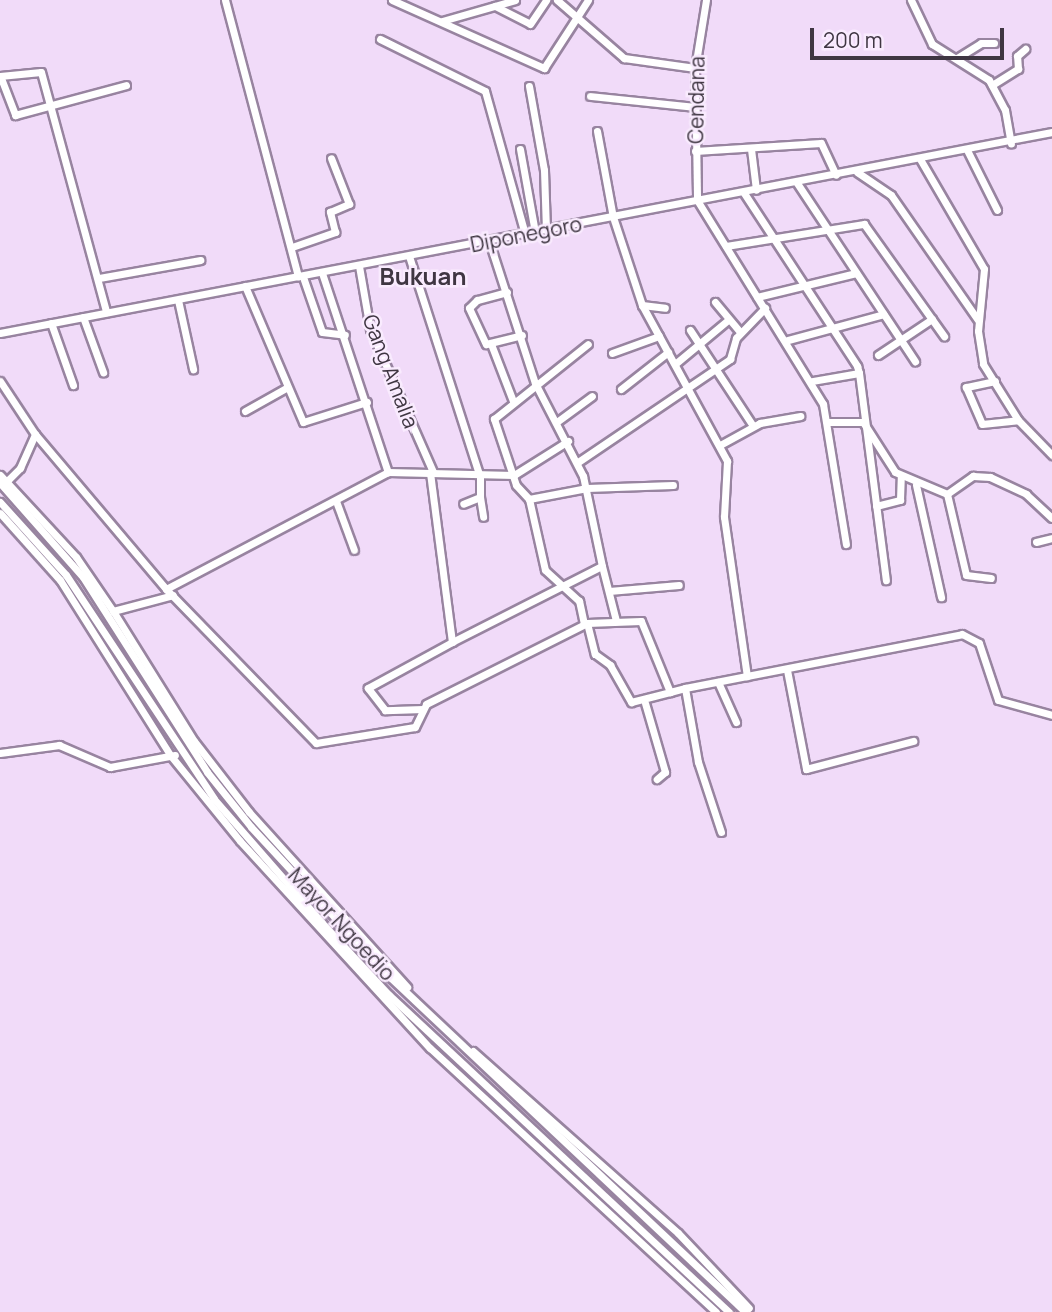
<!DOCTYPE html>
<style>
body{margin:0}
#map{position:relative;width:1052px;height:1312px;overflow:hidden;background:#f1dbf9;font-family:Manrope,sans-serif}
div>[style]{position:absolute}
.roads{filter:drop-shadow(2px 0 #9884a0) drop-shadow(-2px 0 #9884a0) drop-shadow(0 2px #9884a0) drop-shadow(0 -2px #9884a0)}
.minor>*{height:7px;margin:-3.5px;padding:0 3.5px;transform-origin:3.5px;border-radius:3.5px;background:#fff}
span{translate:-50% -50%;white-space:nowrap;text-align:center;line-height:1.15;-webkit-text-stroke:5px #f9ebfe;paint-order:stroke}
.street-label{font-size:21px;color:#3f3642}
.quarter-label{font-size:24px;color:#3f3642;font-weight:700}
.scale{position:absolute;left:810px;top:28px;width:194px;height:32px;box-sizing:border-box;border:4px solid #3f3642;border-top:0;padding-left:9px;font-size:21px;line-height:24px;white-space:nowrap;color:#3f3642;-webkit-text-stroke:5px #f9ebfe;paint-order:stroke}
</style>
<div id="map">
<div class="roads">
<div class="minor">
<div style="left:225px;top:0;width:286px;rotate:75.2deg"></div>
<div style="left:392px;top:0;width:167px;rotate:24.1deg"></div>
<div style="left:544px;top:68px;width:81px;rotate:-57.1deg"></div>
<div style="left:557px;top:0;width:89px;rotate:40.9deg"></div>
<div style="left:624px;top:58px;width:72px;rotate:8deg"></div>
<div style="left:706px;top:0;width:69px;rotate:99.2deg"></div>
<div style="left:695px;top:68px;width:132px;rotate:89.1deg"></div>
<div style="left:697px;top:200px;width:240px;rotate:58.3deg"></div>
<div style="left:823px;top:404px;width:142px;rotate:80.7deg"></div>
<div style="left:911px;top:0;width:49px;rotate:64.5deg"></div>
<div style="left:932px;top:44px;width:67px;rotate:32.3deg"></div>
<div style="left:989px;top:80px;width:34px;rotate:62deg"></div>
<div style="left:1005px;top:110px;width:34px;rotate:80deg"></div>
<div style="left:495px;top:6px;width:39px;rotate:27deg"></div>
<div style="left:530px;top:24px;width:29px;rotate:-56deg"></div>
<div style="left:442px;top:21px;width:76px;rotate:-16deg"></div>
<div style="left:380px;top:39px;width:117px;rotate:26.3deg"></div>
<div style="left:485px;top:91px;width:148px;rotate:74.4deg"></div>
<div style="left:957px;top:58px;width:28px;rotate:-32deg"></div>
<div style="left:981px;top:43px;width:13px"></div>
<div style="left:0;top:76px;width:41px;rotate:-5.6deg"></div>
<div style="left:41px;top:72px;width:249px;rotate:74.8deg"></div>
<div style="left:1px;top:78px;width:40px;rotate:69deg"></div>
<div style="left:15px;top:115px;width:115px;rotate:-15.1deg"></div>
<div style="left:992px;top:85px;width:31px;rotate:-32deg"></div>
<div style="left:1018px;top:69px;width:13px;rotate:-94deg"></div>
<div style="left:1017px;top:56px;width:11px;rotate:-41deg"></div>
<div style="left:529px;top:86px;width:85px;rotate:79.9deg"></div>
<div style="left:544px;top:170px;width:60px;rotate:88.1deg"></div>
<div style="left:590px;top:96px;width:105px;rotate:6deg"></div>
<div style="left:597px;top:131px;width:87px;rotate:79.5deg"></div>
<div style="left:613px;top:217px;width:93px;rotate:71.8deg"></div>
<div style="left:642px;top:305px;width:178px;rotate:61.4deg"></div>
<div style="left:727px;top:461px;width:56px;rotate:93.1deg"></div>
<div style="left:724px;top:517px;width:161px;rotate:81.8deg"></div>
<div style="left:520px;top:149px;width:84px;rotate:79.8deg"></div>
<div style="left:751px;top:149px;width:41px;rotate:83deg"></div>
<div style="left:967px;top:150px;width:67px;rotate:63.4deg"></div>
<div style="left:695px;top:151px;width:126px;rotate:-3.6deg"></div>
<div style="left:821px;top:143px;width:35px;rotate:65deg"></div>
<div style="left:920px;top:159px;width:127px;rotate:59.8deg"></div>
<div style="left:984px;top:269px;width:62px;rotate:95.5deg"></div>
<div style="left:978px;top:331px;width:33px;rotate:81deg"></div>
<div style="left:983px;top:364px;width:66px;rotate:58deg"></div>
<div style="left:1018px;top:420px;width:49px;rotate:45.8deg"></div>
<div style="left:857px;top:172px;width:41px;rotate:34.1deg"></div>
<div style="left:891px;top:195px;width:152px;rotate:55.2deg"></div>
<div style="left:797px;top:183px;width:214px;rotate:56.5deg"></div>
<div style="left:744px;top:193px;width:207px;rotate:56.8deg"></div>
<div style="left:857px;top:366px;width:7px;rotate:74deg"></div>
<div style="left:859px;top:373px;width:48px;rotate:170.3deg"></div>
<div style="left:489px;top:241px;width:149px;rotate:72.1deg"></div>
<div style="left:535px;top:383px;width:105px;rotate:62.7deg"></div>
<div style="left:583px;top:476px;width:92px;rotate:78.1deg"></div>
<div style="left:726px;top:246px;width:140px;rotate:-9.1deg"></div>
<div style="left:864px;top:224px;width:138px;rotate:54.5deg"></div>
<div style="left:292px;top:247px;width:46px;rotate:-19.2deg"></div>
<div style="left:335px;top:232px;width:21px;rotate:-104deg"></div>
<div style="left:330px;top:212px;width:21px;rotate:-23deg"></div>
<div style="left:349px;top:204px;width:49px;rotate:-111.4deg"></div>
<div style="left:409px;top:256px;width:232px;rotate:72.2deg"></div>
<div style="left:480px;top:477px;width:20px;rotate:90deg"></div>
<div style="left:480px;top:497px;width:18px;rotate:158deg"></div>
<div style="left:359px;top:266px;width:64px;rotate:80.1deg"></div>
<div style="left:370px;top:329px;width:156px;rotate:66.2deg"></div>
<div style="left:322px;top:273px;width:210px;rotate:71.7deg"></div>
<div style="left:303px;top:277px;width:58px;rotate:70.9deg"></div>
<div style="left:322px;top:332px;width:23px;rotate:7deg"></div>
<div style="left:99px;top:278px;width:103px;rotate:-10.1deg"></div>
<div style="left:245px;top:286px;width:148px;rotate:66.9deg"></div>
<div style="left:303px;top:422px;width:67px;rotate:-17.4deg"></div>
<div style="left:507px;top:292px;width:31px;rotate:165deg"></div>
<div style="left:477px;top:300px;width:11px;rotate:135deg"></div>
<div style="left:469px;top:308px;width:40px;rotate:65deg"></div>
<div style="left:486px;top:344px;width:37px;rotate:-14deg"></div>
<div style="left:757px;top:297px;width:102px;rotate:-13.6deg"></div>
<div style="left:178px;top:300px;width:71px;rotate:77.7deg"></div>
<div style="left:715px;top:302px;width:40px;rotate:50deg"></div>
<div style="left:642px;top:305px;width:23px;rotate:7deg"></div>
<div style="left:83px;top:317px;width:59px;rotate:70deg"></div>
<div style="left:51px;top:323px;width:66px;rotate:70.5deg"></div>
<div style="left:690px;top:330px;width:115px;rotate:56.7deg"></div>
<div style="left:0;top:333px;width:1071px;rotate:-10.82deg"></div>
<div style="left:788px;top:340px;width:99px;rotate:-15.2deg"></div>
<div style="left:491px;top:344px;width:61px;rotate:68.9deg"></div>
<div style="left:612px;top:353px;width:50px;rotate:-19.9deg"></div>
<div style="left:878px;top:355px;width:65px;rotate:-33.7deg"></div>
<div style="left:675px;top:364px;width:69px;rotate:-39.7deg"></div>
<div style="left:859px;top:373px;width:209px;rotate:82.6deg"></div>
<div style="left:0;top:381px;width:64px;rotate:56.6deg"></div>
<div style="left:35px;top:434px;width:203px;rotate:49.8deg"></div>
<div style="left:166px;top:589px;width:215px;rotate:45.8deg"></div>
<div style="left:316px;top:743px;width:100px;rotate:-9.2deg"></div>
<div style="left:415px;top:727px;width:25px;rotate:-64deg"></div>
<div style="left:426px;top:704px;width:180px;rotate:-26.7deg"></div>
<div style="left:587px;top:623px;width:54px;rotate:-2.1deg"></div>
<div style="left:641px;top:621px;width:77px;rotate:67.8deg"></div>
<div style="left:670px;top:692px;width:16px;rotate:-15deg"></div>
<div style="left:995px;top:381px;width:30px;rotate:168deg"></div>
<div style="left:966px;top:387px;width:40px;rotate:66.6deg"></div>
<div style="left:982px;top:424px;width:36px;rotate:-6deg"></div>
<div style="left:621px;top:389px;width:60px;rotate:-38.2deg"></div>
<div style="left:245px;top:411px;width:47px;rotate:-29.3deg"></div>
<div style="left:558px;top:421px;width:42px;rotate:-36.3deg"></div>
<div style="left:828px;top:422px;width:35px"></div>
<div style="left:863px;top:422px;width:59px;rotate:57.4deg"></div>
<div style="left:895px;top:472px;width:56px;rotate:22.9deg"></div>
<div style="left:720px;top:445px;width:46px;rotate:-28.8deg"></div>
<div style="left:760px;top:423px;width:41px;rotate:-9.9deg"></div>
<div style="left:578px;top:462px;width:184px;rotate:-34.1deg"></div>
<div style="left:730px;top:359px;width:22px;rotate:-74deg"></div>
<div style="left:736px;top:338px;width:42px;rotate:-46deg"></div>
<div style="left:0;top:475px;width:112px;rotate:47.2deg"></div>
<div style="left:76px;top:557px;width:65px;rotate:55.6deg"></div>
<div style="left:113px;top:611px;width:62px;rotate:-14.9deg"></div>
<div style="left:6px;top:482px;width:20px;rotate:-45deg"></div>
<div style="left:20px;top:468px;width:37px;rotate:-66deg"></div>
<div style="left:0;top:483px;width:125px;rotate:48.6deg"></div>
<div style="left:83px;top:577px;width:231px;rotate:57.5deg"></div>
<div style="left:207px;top:772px;width:70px;rotate:51.3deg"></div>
<div style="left:251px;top:827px;width:205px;rotate:47.2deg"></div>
<div style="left:390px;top:977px;width:488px;rotate:43.3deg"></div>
<div style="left:916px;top:485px;width:115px;rotate:77.4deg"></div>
<div style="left:947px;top:494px;width:32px;rotate:-35deg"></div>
<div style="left:973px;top:476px;width:17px;rotate:3deg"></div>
<div style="left:990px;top:477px;width:40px;rotate:25deg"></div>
<div style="left:1026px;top:494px;width:35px;rotate:43deg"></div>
<div style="left:947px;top:494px;width:83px;rotate:76.8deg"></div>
<div style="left:966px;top:575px;width:25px;rotate:7deg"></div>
<div style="left:480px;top:497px;width:20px;rotate:81deg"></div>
<div style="left:529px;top:499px;width:59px;rotate:-10.7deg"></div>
<div style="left:587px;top:488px;width:86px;rotate:-2deg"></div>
<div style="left:336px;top:501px;width:52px;rotate:69.8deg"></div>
<div style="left:0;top:502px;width:98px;rotate:47.9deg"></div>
<div style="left:66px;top:575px;width:268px;rotate:56.5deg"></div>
<div style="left:214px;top:799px;width:164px;rotate:48.9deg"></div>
<div style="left:322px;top:923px;width:98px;rotate:47.1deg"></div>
<div style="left:389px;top:995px;width:465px;rotate:43deg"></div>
<div style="left:876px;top:506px;width:25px;rotate:-14deg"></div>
<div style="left:900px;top:500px;width:24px;rotate:-88deg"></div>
<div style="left:0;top:513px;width:90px;rotate:48.2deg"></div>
<div style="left:60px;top:580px;width:208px;rotate:57.8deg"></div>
<div style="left:171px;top:756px;width:109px;rotate:50.9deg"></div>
<div style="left:240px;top:841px;width:281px;rotate:47.5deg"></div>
<div style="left:430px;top:1048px;width:389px;rotate:42.7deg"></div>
<div style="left:1036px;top:542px;width:16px;rotate:-14deg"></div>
<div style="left:166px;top:589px;width:251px;rotate:-27.8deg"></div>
<div style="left:388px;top:472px;width:126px;rotate:1.4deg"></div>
<div style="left:514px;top:475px;width:64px;rotate:-32.2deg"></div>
<div style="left:609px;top:591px;width:70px;rotate:-4.9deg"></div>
<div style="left:113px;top:611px;width:153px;rotate:58.1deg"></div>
<div style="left:194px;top:741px;width:90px;rotate:52.2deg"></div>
<div style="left:249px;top:812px;width:236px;rotate:47.9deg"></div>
<div style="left:587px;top:623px;width:32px;rotate:76deg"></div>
<div style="left:595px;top:654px;width:19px;rotate:36deg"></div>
<div style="left:610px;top:665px;width:43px;rotate:60.4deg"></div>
<div style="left:631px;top:702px;width:40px;rotate:-14.4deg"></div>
<div style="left:584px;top:624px;width:24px;rotate:-102deg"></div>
<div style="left:579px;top:601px;width:46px;rotate:-137.6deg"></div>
<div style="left:545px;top:570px;width:73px;rotate:-102.7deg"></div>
<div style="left:529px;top:499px;width:19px;rotate:-133deg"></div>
<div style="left:516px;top:485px;width:70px;rotate:-108.4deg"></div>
<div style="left:494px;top:419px;width:120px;rotate:-38.6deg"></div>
<div style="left:452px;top:642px;width:168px;rotate:-26.9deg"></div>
<div style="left:602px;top:566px;width:57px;rotate:75.7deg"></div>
<div style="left:787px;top:670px;width:101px;rotate:79.1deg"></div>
<div style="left:806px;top:769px;width:111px;rotate:-14.7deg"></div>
<div style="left:718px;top:682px;width:44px;rotate:65.8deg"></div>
<div style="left:645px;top:703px;width:72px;rotate:73.8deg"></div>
<div style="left:665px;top:772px;width:11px;rotate:139deg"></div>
<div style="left:423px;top:709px;width:38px;rotate:178deg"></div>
<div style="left:385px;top:710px;width:28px;rotate:-128deg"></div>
<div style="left:368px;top:688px;width:96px;rotate:-28.7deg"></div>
<div style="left:452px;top:642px;width:171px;rotate:-97.4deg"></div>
<div style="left:0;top:753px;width:60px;rotate:-7.7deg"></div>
<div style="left:59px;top:745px;width:56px;rotate:23.3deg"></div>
<div style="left:110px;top:767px;width:66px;rotate:-10.5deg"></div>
<div style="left:721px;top:832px;width:74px;rotate:-108.2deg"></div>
<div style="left:698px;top:762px;width:75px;rotate:-100deg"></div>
<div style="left:685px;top:688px;width:282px;rotate:-11deg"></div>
<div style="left:962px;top:634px;width:19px;rotate:28deg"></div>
<div style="left:979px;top:643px;width:60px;rotate:71.6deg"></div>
<div style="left:998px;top:700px;width:56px;rotate:15.5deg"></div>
<div style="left:473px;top:1051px;width:274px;rotate:41.6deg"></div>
<div style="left:678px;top:1233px;width:103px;rotate:46.6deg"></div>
</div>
</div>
<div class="street-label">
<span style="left:696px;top:100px;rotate:-89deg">Cendana</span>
<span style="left:526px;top:234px;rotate:-11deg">Diponegoro</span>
<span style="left:391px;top:371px;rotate:69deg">Gang Amalia</span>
<span style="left:342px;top:924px;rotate:47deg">Mayor Ngoedio</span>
</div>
<div class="quarter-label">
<span style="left:423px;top:276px">Bukuan</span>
</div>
<div class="scale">200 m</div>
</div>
